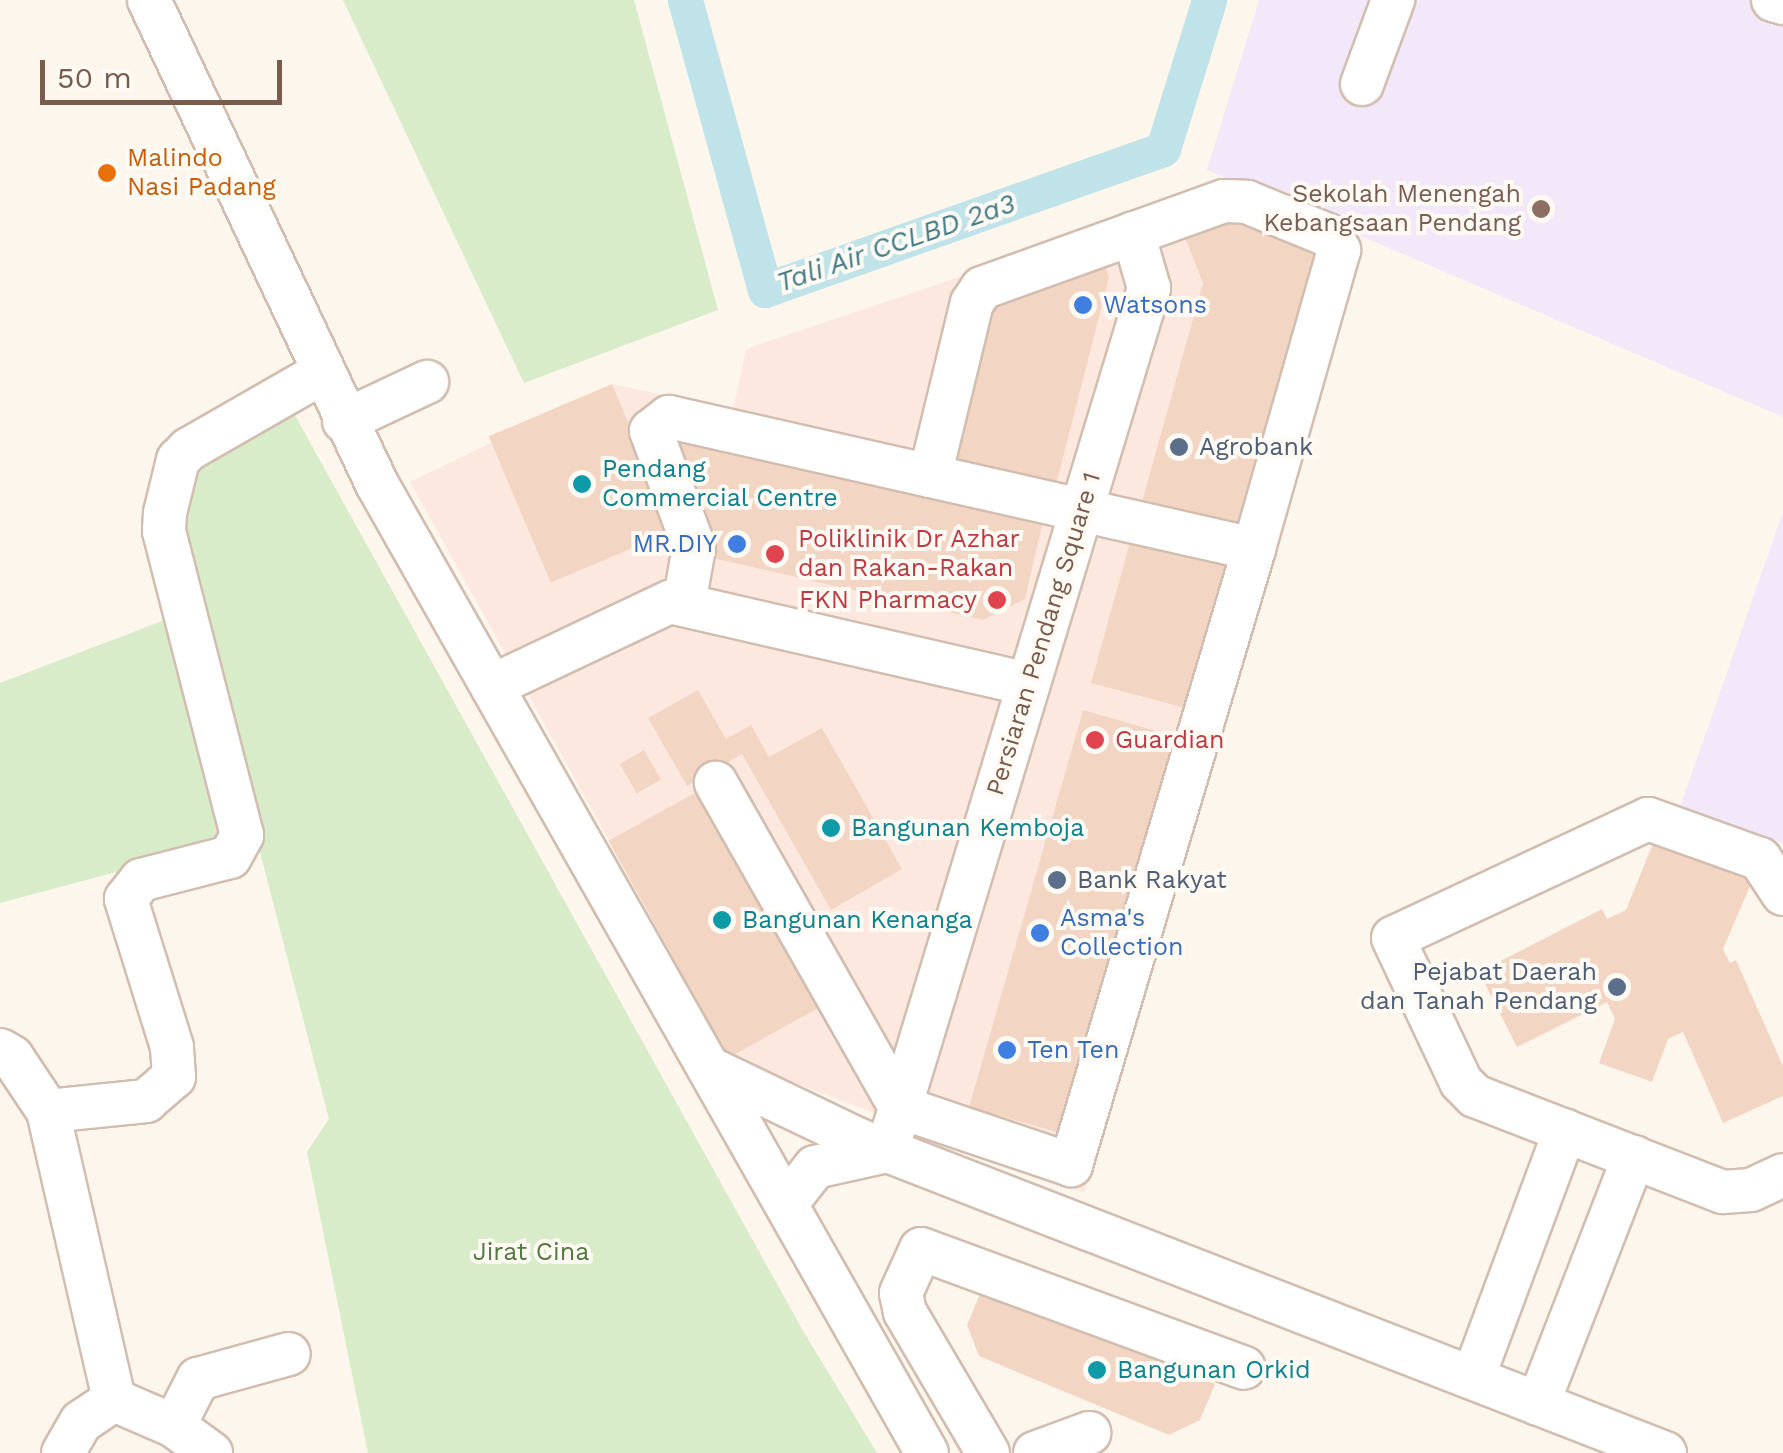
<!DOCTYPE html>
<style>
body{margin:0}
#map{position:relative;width:1783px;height:1453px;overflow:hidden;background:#fdf6ec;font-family:"Work Sans",sans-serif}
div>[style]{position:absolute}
.commercial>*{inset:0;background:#fde8e0}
.education>*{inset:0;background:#f3e8fa}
.green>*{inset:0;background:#d8ecc9}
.canal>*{height:35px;margin:-17.5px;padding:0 17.5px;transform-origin:17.5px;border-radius:17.5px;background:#bfe3e8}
.building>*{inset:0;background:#f3d5c3;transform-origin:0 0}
.roads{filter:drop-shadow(2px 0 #d1beb0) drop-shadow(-2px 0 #d1beb0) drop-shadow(0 2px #d1beb0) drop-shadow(0 -2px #d1beb0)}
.minor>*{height:42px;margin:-21px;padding:0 21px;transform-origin:21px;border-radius:21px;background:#fff}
.dots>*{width:28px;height:28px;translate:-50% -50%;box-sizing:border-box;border:5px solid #fffaf3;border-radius:50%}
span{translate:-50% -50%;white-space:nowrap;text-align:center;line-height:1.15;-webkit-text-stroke:8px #fffaf3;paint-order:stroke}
.food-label{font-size:25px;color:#c56008}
.left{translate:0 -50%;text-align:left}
.education-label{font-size:25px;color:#785e54}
.right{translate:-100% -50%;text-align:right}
.shop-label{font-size:25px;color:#366cbe}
.service-label{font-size:25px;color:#4e5e75}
.culture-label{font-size:25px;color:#0d838f}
.health-label{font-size:25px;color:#be3a42}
.street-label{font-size:25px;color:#7a5c4d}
.park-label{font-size:25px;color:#537a41}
.water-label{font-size:28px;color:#437c86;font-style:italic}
.scale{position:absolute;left:40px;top:60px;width:242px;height:45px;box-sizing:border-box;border:5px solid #7a5c4d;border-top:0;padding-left:12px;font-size:30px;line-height:35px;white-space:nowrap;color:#7a5c4d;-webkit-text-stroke:8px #fffaf3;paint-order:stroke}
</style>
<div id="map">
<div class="commercial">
<div style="clip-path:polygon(1238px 183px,1358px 235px,1084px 1193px,730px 1058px,410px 482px,612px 384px,733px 410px,746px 349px)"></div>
</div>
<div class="education">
<div style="clip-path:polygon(1259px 0,1783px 0,1783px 417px,1207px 170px)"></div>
<div style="clip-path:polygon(1783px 512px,1783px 843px,1680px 807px)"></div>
</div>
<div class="green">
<div style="clip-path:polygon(343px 0,634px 0,718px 310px,524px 383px)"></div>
<div style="clip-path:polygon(292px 410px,802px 1329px,877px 1453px,368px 1453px,307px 1152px,329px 1119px,175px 523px,187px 467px)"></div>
<div style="clip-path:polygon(170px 618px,225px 843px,0 903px,0 683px)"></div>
</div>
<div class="canal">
<div style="left:685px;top:0;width:301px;rotate:74.6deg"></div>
<div style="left:765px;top:290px;width:422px;rotate:-19.5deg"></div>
<div style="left:1163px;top:149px;width:156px;rotate:-72.8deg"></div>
</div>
<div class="building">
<div style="clip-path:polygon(1224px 219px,1316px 247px,1323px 260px,1243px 521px,1231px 528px,1140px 509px,1203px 283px,1184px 235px)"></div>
<div style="clip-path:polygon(1101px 253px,1109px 278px,1056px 485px,954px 463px,999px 288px)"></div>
<div style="left:612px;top:384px;width:159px;height:134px;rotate:67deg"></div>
<div style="clip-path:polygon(681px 439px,1043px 521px,1025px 599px,983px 620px,713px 558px,669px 453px)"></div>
<div style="clip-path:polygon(1132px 535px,1217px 554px,1227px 570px,1189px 709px,1091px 683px)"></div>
<div style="clip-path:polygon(698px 690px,726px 739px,751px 725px,769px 757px,822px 728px,902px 869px,831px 910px,742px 754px,687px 786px,648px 718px)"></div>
<div style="left:1083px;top:710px;width:100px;height:413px;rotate:16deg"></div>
<div style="left:644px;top:750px;width:34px;height:28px;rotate:60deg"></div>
<div style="left:702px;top:789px;width:248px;height:107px;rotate:61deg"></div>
<div style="clip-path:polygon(1656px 836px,1754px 877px,1723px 949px,1730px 963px,1736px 960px,1783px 1066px,1783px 1096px,1723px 1123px,1683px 1032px,1668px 1039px,1652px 1082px,1599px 1063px,1615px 1019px,1607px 1002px,1517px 1047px,1479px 972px,1602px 909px,1607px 919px,1626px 910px)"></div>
<div style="clip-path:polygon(983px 1287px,1215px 1384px,1200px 1420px,1169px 1435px,979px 1356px,967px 1325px)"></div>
</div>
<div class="roads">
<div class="minor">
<div style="left:149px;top:0;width:535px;rotate:64.78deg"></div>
<div style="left:377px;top:484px;width:1114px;rotate:60.42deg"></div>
<div style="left:1773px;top:0;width:10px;rotate:17deg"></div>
<div style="left:1362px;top:84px;width:90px;rotate:-69.7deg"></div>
<div style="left:344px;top:421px;width:92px;rotate:-25.2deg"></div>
<div style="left:930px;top:476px;width:178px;rotate:-76.4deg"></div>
<div style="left:972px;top:303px;width:18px;rotate:-56deg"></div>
<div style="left:982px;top:288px;width:257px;rotate:-19.8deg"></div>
<div style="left:1224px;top:201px;width:23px;rotate:2deg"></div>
<div style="left:1247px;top:202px;width:90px;rotate:22.3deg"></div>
<div style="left:1330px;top:236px;width:17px;rotate:57deg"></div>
<div style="left:1339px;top:250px;width:311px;rotate:105.9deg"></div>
<div style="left:684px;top:604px;width:58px;rotate:-80deg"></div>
<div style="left:694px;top:547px;width:124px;rotate:-110.3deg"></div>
<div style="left:651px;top:431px;width:23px;rotate:-38deg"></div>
<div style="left:669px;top:417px;width:600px;rotate:12.72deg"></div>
<div style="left:1254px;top:549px;width:643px;rotate:106.55deg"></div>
<div style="left:1071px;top:1165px;width:181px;rotate:-161.3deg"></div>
<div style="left:900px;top:1107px;width:373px;rotate:-119.6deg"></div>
<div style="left:492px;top:686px;width:197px;rotate:-25.3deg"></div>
<div style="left:670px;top:602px;width:368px;rotate:12.9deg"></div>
<div style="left:1783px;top:894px;width:42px;rotate:-123.3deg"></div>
<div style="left:1760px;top:859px;width:119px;rotate:-160.3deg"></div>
<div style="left:1648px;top:819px;width:281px;rotate:155deg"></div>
<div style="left:1393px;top:938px;width:159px;rotate:64.7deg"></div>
<div style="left:1461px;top:1082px;width:20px;rotate:45deg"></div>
<div style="left:1475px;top:1096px;width:266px;rotate:21.2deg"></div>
<div style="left:1723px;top:1192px;width:28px;rotate:-4deg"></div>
<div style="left:1751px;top:1190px;width:35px;rotate:-25deg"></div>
<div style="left:0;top:1050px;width:14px;rotate:30deg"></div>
<div style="left:12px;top:1057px;width:65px;rotate:56.3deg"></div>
<div style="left:48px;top:1111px;width:296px;rotate:77.1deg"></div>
<div style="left:114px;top:1400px;width:65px;rotate:23.4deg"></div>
<div style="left:174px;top:1426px;width:46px;rotate:36.1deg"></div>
<div style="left:709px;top:1068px;width:164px;rotate:25.6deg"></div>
<div style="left:857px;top:1139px;width:867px;rotate:21.24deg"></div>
<div style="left:48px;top:1111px;width:99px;rotate:-5.8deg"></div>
<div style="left:146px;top:1101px;width:37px;rotate:-41deg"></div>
<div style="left:174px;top:1077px;width:30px;rotate:-94deg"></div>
<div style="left:172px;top:1047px;width:155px;rotate:-107.3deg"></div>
<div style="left:126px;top:899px;width:24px;rotate:-52deg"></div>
<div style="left:141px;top:880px;width:92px;rotate:-14.5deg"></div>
<div style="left:230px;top:857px;width:25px;rotate:-61deg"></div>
<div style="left:242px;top:835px;width:314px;rotate:-104.4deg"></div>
<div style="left:164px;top:531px;width:18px;rotate:-87deg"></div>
<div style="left:165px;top:513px;width:55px;rotate:-76.2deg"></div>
<div style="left:178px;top:460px;width:16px;rotate:-45deg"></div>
<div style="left:189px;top:449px;width:151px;rotate:-29.8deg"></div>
<div style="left:786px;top:1204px;width:47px;rotate:-51.9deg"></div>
<div style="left:815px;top:1167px;width:74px;rotate:-12.5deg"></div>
<div style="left:887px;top:1151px;width:902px;rotate:-73.11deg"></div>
<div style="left:1149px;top:288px;width:57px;rotate:-106.2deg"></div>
<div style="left:1473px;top:1378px;width:264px;rotate:-69.6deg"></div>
<div style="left:1538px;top:1404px;width:265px;rotate:-68.8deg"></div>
<div style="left:174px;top:1426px;width:53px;rotate:-62.9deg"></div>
<div style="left:198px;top:1379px;width:94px;rotate:-15.4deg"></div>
<div style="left:63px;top:1453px;width:36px;rotate:-60deg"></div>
<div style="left:81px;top:1422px;width:40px;rotate:-34deg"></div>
<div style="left:988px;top:1453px;width:164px;rotate:-120.5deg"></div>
<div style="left:905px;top:1312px;width:19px;rotate:-102deg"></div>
<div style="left:901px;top:1293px;width:48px;rotate:-65.6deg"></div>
<div style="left:921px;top:1249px;width:344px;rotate:20.2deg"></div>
<div style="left:1035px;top:1453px;width:58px;rotate:-20.3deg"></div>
</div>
</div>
<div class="dots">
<div style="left:107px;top:173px;background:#e8710a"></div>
<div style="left:1541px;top:209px;background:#8d6e63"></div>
<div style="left:1083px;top:305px;background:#3f7fe0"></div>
<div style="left:1179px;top:447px;background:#5c6f8a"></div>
<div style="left:582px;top:484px;background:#0f9aa8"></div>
<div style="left:737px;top:544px;background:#3f7fe0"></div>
<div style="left:775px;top:554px;background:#e0444e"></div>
<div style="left:997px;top:600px;background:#e0444e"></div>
<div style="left:1095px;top:740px;background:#e0444e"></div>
<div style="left:831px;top:828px;background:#0f9aa8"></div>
<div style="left:1057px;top:880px;background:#5c6f8a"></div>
<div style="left:722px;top:920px;background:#0f9aa8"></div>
<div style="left:1040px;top:933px;background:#3f7fe0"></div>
<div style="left:1617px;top:987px;background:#5c6f8a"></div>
<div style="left:1007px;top:1050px;background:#3f7fe0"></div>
<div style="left:1097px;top:1370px;background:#0f9aa8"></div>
</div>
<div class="food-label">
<span class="left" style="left:127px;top:173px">Malindo<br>Nasi Padang</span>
</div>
<div class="education-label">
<span class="right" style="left:1521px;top:209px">Sekolah Menengah<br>Kebangsaan Pendang</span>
</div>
<div class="shop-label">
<span class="left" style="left:1103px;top:305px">Watsons</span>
<span class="right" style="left:717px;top:544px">MR.DIY</span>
<span class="left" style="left:1060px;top:933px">Asma's<br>Collection</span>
<span class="left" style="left:1027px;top:1050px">Ten Ten</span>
</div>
<div class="service-label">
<span class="left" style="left:1199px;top:447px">Agrobank</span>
<span class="left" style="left:1077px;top:880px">Bank Rakyat</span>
<span class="right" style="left:1597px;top:987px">Pejabat Daerah<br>dan Tanah Pendang</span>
</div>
<div class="culture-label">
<span class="left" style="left:602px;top:484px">Pendang<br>Commercial Centre</span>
<span class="left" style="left:851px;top:828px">Bangunan Kemboja</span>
<span class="left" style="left:742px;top:920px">Bangunan Kenanga</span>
<span class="left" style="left:1117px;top:1370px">Bangunan Orkid</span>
</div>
<div class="health-label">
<span class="left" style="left:798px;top:554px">Poliklinik Dr Azhar<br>dan Rakan-Rakan</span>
<span class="right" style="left:977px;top:600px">FKN Pharmacy</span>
<span class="left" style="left:1115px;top:740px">Guardian</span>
</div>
<div class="street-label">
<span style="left:1044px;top:634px;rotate:-73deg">Persiaran Pendang Square 1</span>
</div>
<div class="park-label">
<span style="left:531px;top:1252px">Jirat Cina</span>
</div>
<div class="water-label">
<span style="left:896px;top:243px;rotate:-19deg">Tali Air CCLBD 2a3</span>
</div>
<div class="scale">50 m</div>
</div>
